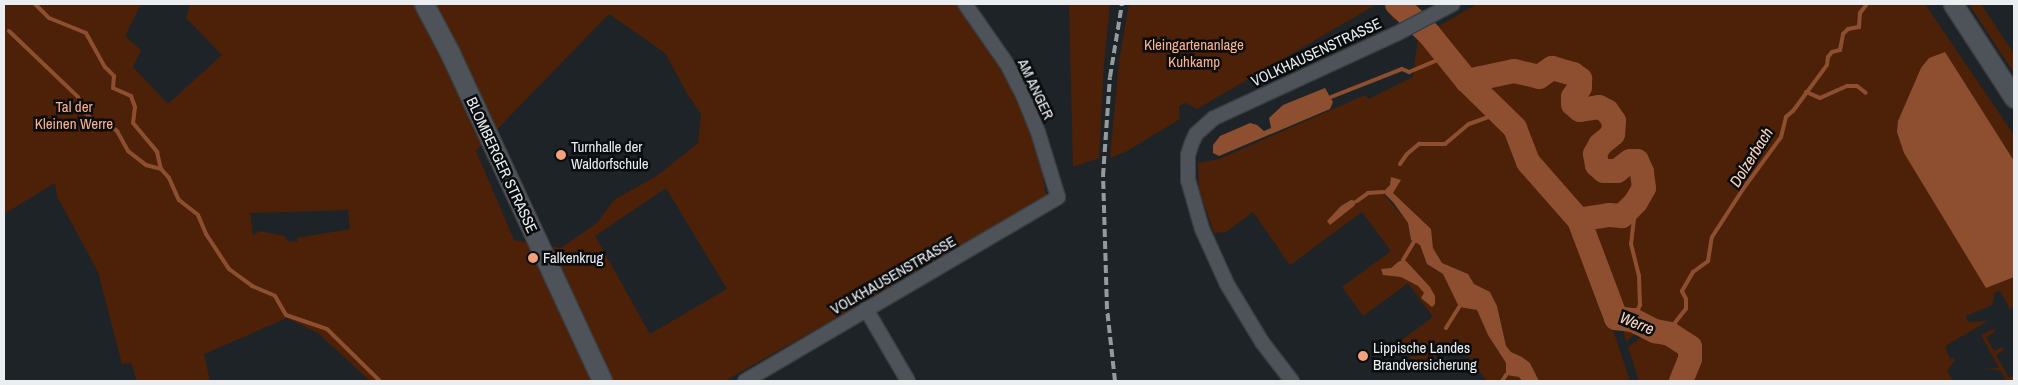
<!DOCTYPE html>
<style>
body{margin:0}
#map{position:relative;width:2018px;height:385px;overflow:hidden;background:#1e2327;font-family:"Archivo Narrow",sans-serif}
div>[style]{position:absolute}
.green>*{inset:0;background:#4d2108}
.water>*{inset:0;background:#8d4f30}
.stream>*{height:4px;margin:-2px;padding:0 2px;transform-origin:2px;border-radius:2px;background:#8d4f30}
.river>*{height:24px;margin:-12px;padding:0 12px;transform-origin:12px;border-radius:12px;background:#8d4f30}
.roads{filter:drop-shadow(1px 0 #3a3e42) drop-shadow(-1px 0 #3a3e42) drop-shadow(0 1px #3a3e42) drop-shadow(0 -1px #3a3e42)}
.street>*{height:14px;margin:-7px;padding:0 7px;transform-origin:7px;border-radius:7px;background:#4d5358}
.secondary>*{height:19px;margin:-9.5px;padding:0 9.5px;transform-origin:9.5px;border-radius:9.5px;background:#4d5358}
.rail>*{height:4px;margin-top:-2px;transform-origin:0;background:repeating-linear-gradient(90deg,#959a9d 0 8px,transparent 0 12px)}
.dots>*{width:14px;height:14px;translate:-50% -50%;box-sizing:border-box;border:2px solid #0a0c0e;border-radius:50%}
span{translate:-50% -50%;white-space:nowrap;text-align:center;line-height:1.15;-webkit-text-stroke:5px #0a0c0e;paint-order:stroke}
.park-label{font-size:15px;color:#fcb28f}
.street-label{font-size:15px;color:#eaeef1}
.poi-label{font-size:15px;color:#eaeef1}
.left{translate:0 -50%;text-align:left}
.water-label{font-size:16px;color:#fad4c2;font-style:italic}
.frame{position:absolute;inset:0;border:5px solid #eaeef1;pointer-events:none}
</style>
<div id="map">
<div class="green">
<div style="clip-path:polygon(evenodd,4px 4px,141px 4px,125px 36px,141px 50px,133px 67px,168px 104px,222px 55px,186px 18px,190px 4px,960px 4px,1006px 70px,1034px 133px,1047px 198px,725px 381px,370px 381px,318px 333px,287px 318px,204px 354px,210px 381px,137px 381px,131px 363px,122px 364px,98px 272px,57px 196px,55px 183px,4px 214px,4px 4px,609px 14px,665px 53px,688px 95px,701px 114px,698px 143px,658px 175px,614px 200px,597px 223px,561px 248px,514px 240px,476px 151px,609px 14px,4px 4px,666px 188px,727px 289px,650px 334px,595px 236px,666px 188px,4px 4px,348px 210px,350px 229px,297px 238px,297px 242px,287px 241px,285px 236px,259px 231px,253px 236px,250px 213px,348px 210px)"></div>
<div style="clip-path:polygon(1069px 4px,1110px 4px,1104px 63px,1099px 158px,1073px 167px)"></div>
<div style="clip-path:polygon(1129px 4px,1377px 4px,1197px 109px,1186px 103px,1179px 106px,1180px 119px,1127px 151px,1110px 158px,1119px 62px)"></div>
<div style="clip-path:polygon(1397px 4px,1422px 4px,1393px 20px,1388px 9px)"></div>
<div style="clip-path:polygon(evenodd,1477px 4px,1925px 4px,2014px 135px,2014px 306px,2010px 309px,2000px 291px,1995px 292px,1992px 305px,1966px 316px,1968px 322px,1988px 321px,1945px 346px,1950px 359px,1954px 358px,1955px 360px,1947px 371px,1953px 381px,1639px 381px,1628px 347px,1644px 335px,1639px 330px,1626px 342px,1618px 306px,1606px 309px,1630px 381px,1539px 381px,1530px 363px,1522px 357px,1511px 352px,1506px 346px,1497px 306px,1490px 292px,1474px 284px,1468px 274px,1442px 263px,1433px 248px,1431px 229px,1392px 193px,1390px 185px,1383px 193px,1408px 223px,1411px 240px,1420px 245px,1427px 264px,1443px 274px,1459px 307px,1477px 310px,1488px 335px,1506px 363px,1506px 375px,1519px 377px,1522px 381px,1484px 381px,1486px 380px,1457px 341px,1419px 369px,1399px 342px,1433px 317px,1408px 283px,1363px 316px,1342px 287px,1391px 251px,1362px 212px,1290px 265px,1253px 212px,1226px 232px,1214px 233px,1199px 189px,1198px 163px,1219px 159px,1365px 95px,1369px 99px,1413px 77px,1418px 38px,1477px 4px,1551px 190px,1570px 196px,1594px 234px,1600px 248px,1590px 257px,1551px 190px)"></div>
<div style="clip-path:polygon(1969px 4px,1981px 4px,2014px 54px,2014px 73px)"></div>
<div style="clip-path:polygon(1993px 329px,1995px 332px,1986px 337px,1994px 351px,2002px 347px,2004px 350px,1996px 355px,2009px 378px,2014px 375px,2014px 379px,2011px 381px,2006px 381px,2000px 370px,1980px 369px,1999px 368px,1981px 335px)"></div>
</div>
<div class="water">
<div style="clip-path:polygon(1945px 52px,2014px 161px,2014px 277px,1986px 288px,1904px 153px,1897px 132px,1898px 121px,1921px 68px,1929px 58px)"></div>
<div style="clip-path:polygon(1325px 88px,1333px 102px,1330px 109px,1219px 156px,1213px 153px,1213px 145px,1220px 136px,1250px 123px,1257px 125px,1264px 131px,1271px 128px,1269px 118px,1283px 105px)"></div>
<div style="clip-path:polygon(1391px 177px,1401px 180px,1393px 193px,1431px 229px,1433px 248px,1442px 263px,1468px 274px,1474px 284px,1490px 292px,1497px 306px,1506px 346px,1511px 352px,1522px 357px,1530px 363px,1539px 381px,1522px 381px,1519px 377px,1506px 375px,1506px 363px,1488px 335px,1477px 310px,1459px 307px,1443px 274px,1427px 264px,1420px 245px,1411px 240px,1408px 223px,1393px 202px,1383px 192px,1390px 185px)"></div>
<div style="clip-path:polygon(1351px 200px,1357px 201px,1354px 206px,1330px 225px,1327px 221px,1341px 206px)"></div>
<div style="clip-path:polygon(1403px 260px,1406px 261px,1430px 287px,1435px 296px,1435px 304px,1432px 307px,1421px 298px,1424px 293px,1418px 286px,1401px 277px,1383px 275px,1381px 269px,1391px 268px,1398px 262px)"></div>
</div>
<div class="stream">
<div style="left:35px;top:4px;width:20px;rotate:45deg"></div>
<div style="left:49px;top:18px;width:40px;rotate:22deg"></div>
<div style="left:86px;top:33px;width:39px;rotate:61deg"></div>
<div style="left:105px;top:67px;width:13px;rotate:45deg"></div>
<div style="left:114px;top:76px;width:12px;rotate:95deg"></div>
<div style="left:113px;top:88px;width:20px;rotate:24deg"></div>
<div style="left:131px;top:96px;width:12px;rotate:70deg"></div>
<div style="left:135px;top:107px;width:16px;rotate:97deg"></div>
<div style="left:133px;top:123px;width:38px;rotate:50deg"></div>
<div style="left:157px;top:152px;width:17px;rotate:77deg"></div>
<div style="left:9px;top:31px;width:95px;rotate:43.7deg"></div>
<div style="left:78px;top:97px;width:17px;rotate:65deg"></div>
<div style="left:85px;top:112px;width:12px;rotate:48deg"></div>
<div style="left:93px;top:121px;width:13px;rotate:9deg"></div>
<div style="left:106px;top:123px;width:14px;rotate:36deg"></div>
<div style="left:117px;top:131px;width:23px;rotate:61deg"></div>
<div style="left:128px;top:151px;width:23px;rotate:38deg"></div>
<div style="left:146px;top:165px;width:16px;rotate:15deg"></div>
<div style="left:161px;top:169px;width:12px;rotate:48deg"></div>
<div style="left:169px;top:178px;width:24px;rotate:66deg"></div>
<div style="left:179px;top:200px;width:24px;rotate:38deg"></div>
<div style="left:198px;top:215px;width:21px;rotate:67deg"></div>
<div style="left:206px;top:234px;width:42px;rotate:56.7deg"></div>
<div style="left:229px;top:269px;width:29px;rotate:36deg"></div>
<div style="left:252px;top:286px;width:25px;rotate:23deg"></div>
<div style="left:275px;top:296px;width:22px;rotate:60deg"></div>
<div style="left:286px;top:315px;width:43px;rotate:18.9deg"></div>
<div style="left:327px;top:329px;width:74px;rotate:44.5deg"></div>
<div style="left:1806px;top:92px;width:15px;rotate:23deg"></div>
<div style="left:1820px;top:98px;width:30px;rotate:-24deg"></div>
<div style="left:1847px;top:86px;width:10px"></div>
<div style="left:1857px;top:86px;width:11px;rotate:38deg"></div>
<div style="left:1331px;top:97px;width:76px;rotate:-21.5deg"></div>
<div style="left:1402px;top:69px;width:8px;rotate:23deg"></div>
<div style="left:1409px;top:72px;width:41px;rotate:-22.8deg"></div>
<div style="left:1400px;top:164px;width:12px;rotate:-55deg"></div>
<div style="left:1407px;top:154px;width:16px;rotate:-40deg"></div>
<div style="left:1419px;top:144px;width:26px"></div>
<div style="left:1445px;top:144px;width:31px;rotate:-40deg"></div>
<div style="left:1469px;top:124px;width:32px;rotate:-20deg"></div>
<div style="left:1357px;top:201px;width:14px;rotate:-36deg"></div>
<div style="left:1368px;top:193px;width:15px;rotate:-4deg"></div>
<div style="left:1403px;top:260px;width:21px;rotate:-59deg"></div>
<div style="left:1633px;top:320px;width:17px;rotate:-65deg"></div>
<div style="left:1640px;top:305px;width:29px;rotate:-92deg"></div>
<div style="left:1639px;top:276px;width:33px;rotate:-104deg"></div>
<div style="left:1631px;top:244px;width:42px;rotate:-83.2deg"></div>
<div style="left:1446px;top:328px;width:25px;rotate:-58deg"></div>
<div style="left:1667px;top:333px;width:31px;rotate:-52deg"></div>
<div style="left:1686px;top:309px;width:10px;rotate:-90deg"></div>
<div style="left:1686px;top:299px;width:9px;rotate:-117deg"></div>
<div style="left:1682px;top:291px;width:22px;rotate:-60deg"></div>
<div style="left:1693px;top:272px;width:19px;rotate:-36deg"></div>
<div style="left:1708px;top:261px;width:24px;rotate:-81deg"></div>
<div style="left:1712px;top:237px;width:57px;rotate:-57.1deg"></div>
<div style="left:1743px;top:189px;width:64px;rotate:-53.8deg"></div>
<div style="left:1781px;top:137px;width:21px;rotate:-76deg"></div>
<div style="left:1786px;top:117px;width:9px;rotate:-41deg"></div>
<div style="left:1793px;top:111px;width:57px;rotate:-53.5deg"></div>
<div style="left:1827px;top:65px;width:8px;rotate:-83deg"></div>
<div style="left:1828px;top:57px;width:6px;rotate:-51deg"></div>
<div style="left:1832px;top:52px;width:8px;rotate:-14deg"></div>
<div style="left:1840px;top:50px;width:16px;rotate:-79deg"></div>
<div style="left:1843px;top:34px;width:7px;rotate:-45deg"></div>
<div style="left:1848px;top:29px;width:11px;rotate:-10deg"></div>
<div style="left:1859px;top:27px;width:14px;rotate:-86deg"></div>
<div style="left:1860px;top:13px;width:11px;rotate:-52deg"></div>
<div style="left:1502px;top:381px;width:7px;rotate:-56deg"></div>
</div>
<div class="river">
<div style="left:1397px;top:4px;width:44px;rotate:43.2deg"></div>
<div style="left:1429px;top:34px;width:60px;rotate:51deg"></div>
<div style="left:1467px;top:81px;width:67px;rotate:44.4deg"></div>
<div style="left:1515px;top:128px;width:36px;rotate:69deg"></div>
<div style="left:1528px;top:162px;width:77px;rotate:48.7deg"></div>
<div style="left:1579px;top:220px;width:105px;rotate:69.3deg"></div>
<div style="left:1616px;top:318px;width:17px;rotate:7deg"></div>
<div style="left:1633px;top:320px;width:25px;rotate:27deg"></div>
<div style="left:1655px;top:331px;width:15px;rotate:11deg"></div>
<div style="left:1670px;top:334px;width:24px;rotate:33deg"></div>
<div style="left:1690px;top:347px;width:12px;rotate:90deg"></div>
<div style="left:1690px;top:359px;width:24px;rotate:112deg"></div>
<div style="left:1467px;top:81px;width:48px;rotate:-12deg"></div>
<div style="left:1514px;top:71px;width:26px;rotate:13deg"></div>
<div style="left:1539px;top:77px;width:16px;rotate:-35deg"></div>
<div style="left:1552px;top:68px;width:22px;rotate:16deg"></div>
<div style="left:1573px;top:74px;width:9px;rotate:36deg"></div>
<div style="left:1580px;top:79px;width:8px;rotate:90deg"></div>
<div style="left:1580px;top:87px;width:12px;rotate:125deg"></div>
<div style="left:1573px;top:97px;width:7px;rotate:90deg"></div>
<div style="left:1573px;top:104px;width:9px;rotate:41deg"></div>
<div style="left:1580px;top:110px;width:19px;rotate:-9deg"></div>
<div style="left:1599px;top:107px;width:9px;rotate:27deg"></div>
<div style="left:1607px;top:111px;width:12px;rotate:55deg"></div>
<div style="left:1614px;top:121px;width:13px;rotate:94deg"></div>
<div style="left:1613px;top:134px;width:17px;rotate:140deg"></div>
<div style="left:1600px;top:145px;width:10px;rotate:119deg"></div>
<div style="left:1595px;top:154px;width:11px;rotate:80deg"></div>
<div style="left:1597px;top:165px;width:9px;rotate:41deg"></div>
<div style="left:1604px;top:171px;width:13px"></div>
<div style="left:1617px;top:171px;width:16px;rotate:-38deg"></div>
<div style="left:1630px;top:161px;width:7px"></div>
<div style="left:1637px;top:161px;width:12px;rotate:66deg"></div>
<div style="left:1642px;top:172px;width:16px;rotate:83deg"></div>
<div style="left:1644px;top:188px;width:16px;rotate:120deg"></div>
<div style="left:1636px;top:202px;width:20px;rotate:135deg"></div>
<div style="left:1622px;top:216px;width:13px;rotate:-176deg"></div>
<div style="left:1609px;top:215px;width:30px;rotate:171deg"></div>
</div>
<div class="roads">
<div class="street">
<div style="left:866px;top:309px;width:83px;rotate:59.7deg"></div>
<div style="left:745px;top:381px;width:363px;rotate:-30.4deg"></div>
<div style="left:1058px;top:197px;width:68px;rotate:-107.1deg"></div>
<div style="left:1038px;top:132px;width:38px;rotate:-112deg"></div>
<div style="left:1024px;top:97px;width:34px;rotate:-117deg"></div>
<div style="left:1009px;top:67px;width:77px;rotate:-124.9deg"></div>
<div style="left:1292px;top:381px;width:49px;rotate:-127.6deg"></div>
<div style="left:1262px;top:342px;width:68px;rotate:-121.1deg"></div>
<div style="left:1227px;top:284px;width:60px;rotate:-114.4deg"></div>
<div style="left:1202px;top:229px;width:51px;rotate:-105.9deg"></div>
<div style="left:1188px;top:180px;width:25px;rotate:-90deg"></div>
<div style="left:1188px;top:155px;width:10px;rotate:-73deg"></div>
<div style="left:1191px;top:145px;width:12px;rotate:-66deg"></div>
<div style="left:1196px;top:134px;width:24px;rotate:-42deg"></div>
<div style="left:1214px;top:118px;width:200px;rotate:-24.8deg"></div>
<div style="left:1396px;top:34px;width:64px;rotate:-27.8deg"></div>
</div>
<div class="secondary">
<div style="left:424px;top:4px;width:55px;rotate:62deg"></div>
<div style="left:450px;top:53px;width:362px;rotate:65.1deg"></div>
<div style="left:1953px;top:4px;width:112px;rotate:57deg"></div>
</div>
</div>
<div class="rail">
<div style="left:1115px;top:381px;width:72px;rotate:-96.3deg"></div>
<div style="left:1107px;top:309px;width:133px;rotate:-91.7deg"></div>
<div style="left:1103px;top:176px;width:99px;rotate:-86deg"></div>
<div style="left:1110px;top:77px;width:74px;rotate:-80.7deg"></div>
</div>
<div class="dots">
<div style="left:561px;top:155px;background:#f1a17b"></div>
<div style="left:533px;top:258px;background:#f1a17b"></div>
<div style="left:1363px;top:356px;background:#f1a17b"></div>
</div>
<div class="park-label">
<span style="left:1194px;top:53px">Kleingartenanlage<br>Kuhkamp</span>
<span style="left:74px;top:115px">Tal der<br>Kleinen Werre</span>
</div>
<div class="street-label">
<span style="left:1316px;top:52px;rotate:-25deg">VOLKHAUSENSTRASSE</span>
<span style="left:1036px;top:89px;rotate:65deg">AM ANGER</span>
<span style="left:502px;top:165px;rotate:65deg">BLOMBERGER STRASSE</span>
<span style="left:893px;top:275px;rotate:-30deg">VOLKHAUSENSTRASSE</span>
</div>
<div class="poi-label">
<span class="left" style="left:571px;top:155px">Turnhalle der<br>Waldorfschule</span>
<span class="left" style="left:543px;top:258px">Falkenkrug</span>
<span class="left" style="left:1373px;top:356px">Lippische Landes<br>Brandversicherung</span>
</div>
<div class="water-label">
<span style="left:1751px;top:157px;rotate:-58deg">Dolzerbach</span>
<span style="left:1637px;top:323px;rotate:22deg">Werre</span>
</div>
<div class="frame"></div>
</div>
